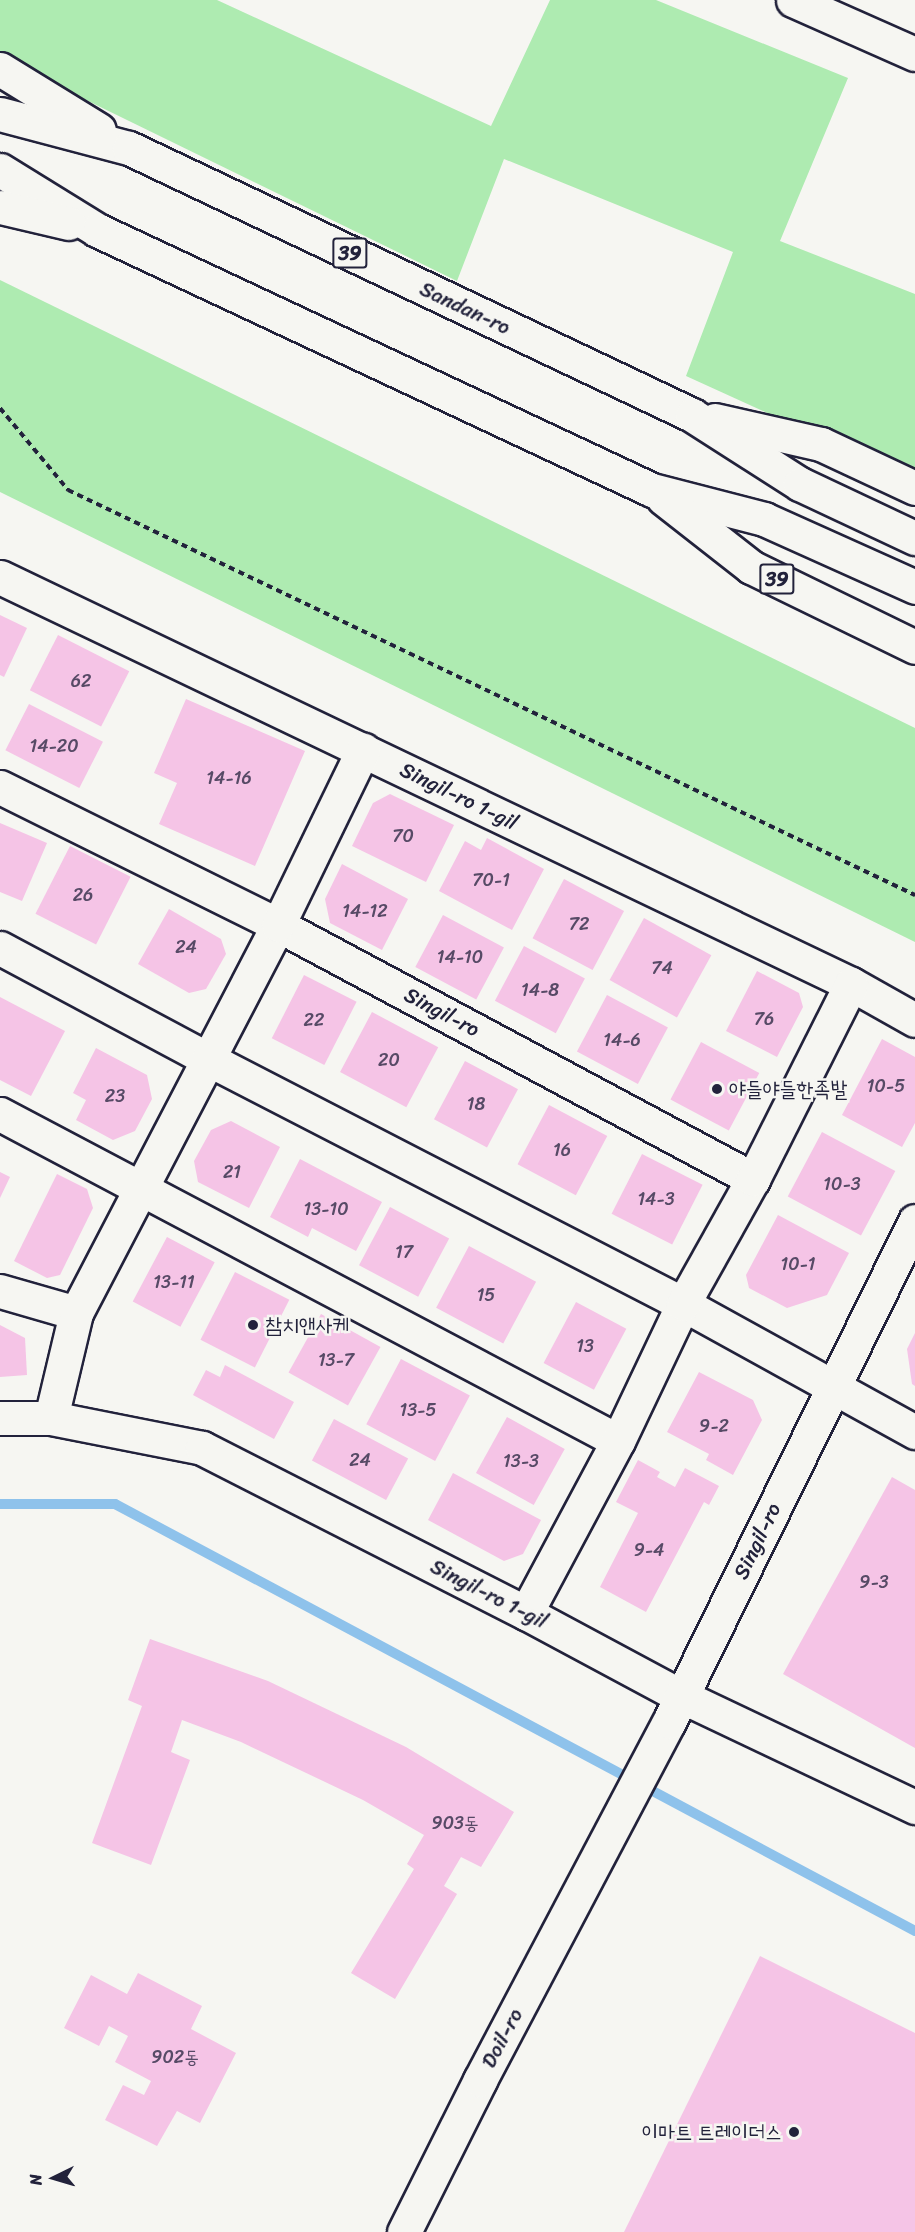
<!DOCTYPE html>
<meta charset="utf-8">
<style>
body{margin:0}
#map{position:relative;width:915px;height:2232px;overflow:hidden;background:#f6f6f2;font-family:Sriracha,"Poor Story",sans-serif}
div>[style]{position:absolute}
.green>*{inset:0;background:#aeebb1}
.stream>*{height:10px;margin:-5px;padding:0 5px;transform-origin:5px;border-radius:5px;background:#8ec2eb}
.building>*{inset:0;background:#f5c4e6;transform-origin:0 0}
.path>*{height:4px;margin-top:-2px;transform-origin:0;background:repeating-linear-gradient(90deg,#22223b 0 6px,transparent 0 10.5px)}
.roads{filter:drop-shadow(2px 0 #22223b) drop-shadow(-2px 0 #22223b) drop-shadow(0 2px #22223b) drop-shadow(0 -2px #22223b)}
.street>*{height:33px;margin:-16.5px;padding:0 16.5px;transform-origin:16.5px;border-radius:16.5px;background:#f6f6f2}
.primary>*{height:33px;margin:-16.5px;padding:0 16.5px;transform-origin:16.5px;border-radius:16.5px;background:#f6f6f2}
.dots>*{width:16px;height:16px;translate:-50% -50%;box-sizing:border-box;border:3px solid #f6f6f2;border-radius:50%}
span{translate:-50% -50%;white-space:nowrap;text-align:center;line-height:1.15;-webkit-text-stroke:5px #f6f6f2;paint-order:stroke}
.number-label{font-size:18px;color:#574a66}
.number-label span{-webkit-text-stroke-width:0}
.shield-label span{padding:2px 4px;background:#f6f6f2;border:2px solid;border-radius:4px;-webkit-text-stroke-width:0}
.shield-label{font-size:20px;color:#22223b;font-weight:700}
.street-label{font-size:21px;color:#22223b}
.poi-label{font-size:21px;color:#22223b}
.left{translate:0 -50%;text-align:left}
.right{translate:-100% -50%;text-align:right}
.north{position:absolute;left:24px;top:2148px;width:60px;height:60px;-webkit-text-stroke:4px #f6f6f2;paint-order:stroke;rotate:265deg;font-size:16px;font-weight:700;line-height:24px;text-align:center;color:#22223b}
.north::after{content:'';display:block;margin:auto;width:21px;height:27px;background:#22223b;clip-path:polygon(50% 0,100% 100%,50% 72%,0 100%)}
</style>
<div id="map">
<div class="green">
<div style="clip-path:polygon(0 0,217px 0,491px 126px,550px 0,656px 0,848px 78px,780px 241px,915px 294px,915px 480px,686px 376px,733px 252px,504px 159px,457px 281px,0 58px)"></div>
<div style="clip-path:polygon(0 280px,915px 728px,915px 942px,0 492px)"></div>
</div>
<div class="stream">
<div style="left:0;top:1504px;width:115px"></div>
<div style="left:115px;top:1504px;width:907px;rotate:28.09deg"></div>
</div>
<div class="building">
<div style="clip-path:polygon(0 615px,27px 628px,4px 677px,0 675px)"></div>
<div style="left:58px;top:635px;width:80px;height:62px;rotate:27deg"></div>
<div style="clip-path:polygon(186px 699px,305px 751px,255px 866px,159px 824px,177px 783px,154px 773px)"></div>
<div style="left:29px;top:704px;width:83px;height:52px;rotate:27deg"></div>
<div style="clip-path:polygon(390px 794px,454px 825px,426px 882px,352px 846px,373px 803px)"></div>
<div style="clip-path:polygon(0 823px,47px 843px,22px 901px,0 892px)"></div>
<div style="clip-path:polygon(487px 838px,544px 869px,512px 930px,439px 891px,465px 841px,481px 850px)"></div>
<div style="left:70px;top:846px;width:68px;height:76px;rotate:27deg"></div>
<div style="clip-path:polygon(342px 864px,408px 899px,382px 950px,330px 923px,325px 899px)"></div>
<div style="left:564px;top:879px;width:68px;height:67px;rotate:28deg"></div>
<div style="clip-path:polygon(169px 909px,221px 939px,226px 954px,206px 989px,189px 993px,138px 964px)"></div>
<div style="left:443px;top:915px;width:69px;height:59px;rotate:28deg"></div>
<div style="left:644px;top:918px;width:77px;height:71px;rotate:29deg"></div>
<div style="left:524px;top:946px;width:69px;height:62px;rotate:28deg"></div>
<div style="clip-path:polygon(757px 971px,799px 993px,803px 1007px,777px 1057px,726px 1031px)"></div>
<div style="left:304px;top:975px;width:59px;height:71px;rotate:27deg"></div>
<div style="left:607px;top:995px;width:69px;height:64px;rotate:28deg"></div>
<div style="clip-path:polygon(0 997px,65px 1031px,31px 1096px,0 1080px)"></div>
<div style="left:372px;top:1012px;width:75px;height:68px;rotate:28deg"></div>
<div style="clip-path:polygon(882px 1039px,915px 1057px,915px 1123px,902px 1147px,842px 1115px)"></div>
<div style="left:701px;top:1042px;width:66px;height:65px;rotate:28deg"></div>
<div style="clip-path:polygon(96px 1048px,147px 1075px,152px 1099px,135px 1131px,113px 1140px,76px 1120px,86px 1100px,73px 1093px)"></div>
<div style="left:465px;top:1061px;width:60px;height:66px;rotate:28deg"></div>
<div style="left:549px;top:1105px;width:66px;height:67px;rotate:28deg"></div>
<div style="clip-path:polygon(231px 1121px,280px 1147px,249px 1208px,198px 1182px,194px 1161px,211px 1130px)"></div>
<div style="left:822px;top:1132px;width:83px;height:73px;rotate:28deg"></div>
<div style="left:642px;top:1154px;width:68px;height:67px;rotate:27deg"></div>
<div style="clip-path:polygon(300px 1159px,382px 1202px,356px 1251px,312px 1228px,308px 1237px,270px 1217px)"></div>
<div style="clip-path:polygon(0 1172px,10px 1177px,0 1198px)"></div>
<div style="clip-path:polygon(57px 1174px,87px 1189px,93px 1208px,60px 1275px,47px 1278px,14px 1261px)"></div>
<div style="left:390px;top:1207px;width:67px;height:66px;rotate:28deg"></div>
<div style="clip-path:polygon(778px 1215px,849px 1253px,827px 1295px,787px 1308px,749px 1288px,746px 1275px)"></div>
<div style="left:167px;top:1237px;width:54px;height:73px;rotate:28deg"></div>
<div style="left:469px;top:1246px;width:76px;height:70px;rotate:28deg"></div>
<div style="left:235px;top:1272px;width:61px;height:76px;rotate:27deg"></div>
<div style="left:576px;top:1302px;width:57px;height:69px;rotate:28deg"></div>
<div style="left:321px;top:1314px;width:68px;height:67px;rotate:29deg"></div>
<div style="clip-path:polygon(0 1325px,25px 1338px,27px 1375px,0 1377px)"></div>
<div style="clip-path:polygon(915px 1333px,915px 1386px,912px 1384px,907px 1349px)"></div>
<div style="left:401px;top:1359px;width:78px;height:74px;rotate:28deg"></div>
<div style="clip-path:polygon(225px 1365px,294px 1402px,274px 1439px,193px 1395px,206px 1370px,220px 1377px)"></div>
<div style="clip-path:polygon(699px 1372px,753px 1400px,762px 1420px,733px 1475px,706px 1460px,709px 1454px,667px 1432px)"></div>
<div style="left:507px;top:1417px;width:66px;height:64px;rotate:29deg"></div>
<div style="left:334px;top:1419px;width:84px;height:47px;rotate:28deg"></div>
<div style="clip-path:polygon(638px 1460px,660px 1472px,657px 1477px,675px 1487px,685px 1468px,719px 1486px,709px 1505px,704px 1502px,646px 1612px,600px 1587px,638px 1513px,616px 1502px)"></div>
<div style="clip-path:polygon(453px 1473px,541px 1520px,523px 1554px,504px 1561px,428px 1520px)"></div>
<div style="clip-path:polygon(892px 1477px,915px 1490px,915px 1748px,783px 1674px)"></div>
<div style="clip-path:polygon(150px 1639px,268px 1681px,406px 1747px,514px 1812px,481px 1867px,461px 1857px,444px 1886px,457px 1894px,395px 1999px,351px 1973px,414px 1869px,407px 1864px,424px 1835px,363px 1800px,241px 1742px,182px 1720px,171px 1752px,190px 1760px,151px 1865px,92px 1843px,142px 1706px,128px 1700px)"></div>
<div style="clip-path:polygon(760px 1956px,915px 2033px,915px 2232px,624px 2232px)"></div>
<div style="clip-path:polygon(138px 1973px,202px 2006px,191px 2029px,236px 2053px,200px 2123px,177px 2111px,157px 2146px,105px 2120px,123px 2085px,144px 2095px,151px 2081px,115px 2062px,128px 2036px,109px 2026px,99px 2046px,64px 2028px,91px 1975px,127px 1994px)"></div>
</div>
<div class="path">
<div style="left:0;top:408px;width:107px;rotate:50.3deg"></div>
<div style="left:68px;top:490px;width:939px;rotate:25.56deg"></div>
</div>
<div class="roads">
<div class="street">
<div style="left:793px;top:0;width:133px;rotate:23.9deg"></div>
<div style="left:0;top:577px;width:943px;rotate:25.56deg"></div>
<div style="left:851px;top:984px;width:73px;rotate:29.4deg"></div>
<div style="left:0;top:787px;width:310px;rotate:26.4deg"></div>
<div style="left:278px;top:925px;width:539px;rotate:28.14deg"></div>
<div style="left:0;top:948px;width:236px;rotate:28.1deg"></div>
<div style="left:208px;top:1059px;width:534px;rotate:27.28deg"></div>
<div style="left:683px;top:1304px;width:265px;rotate:28.9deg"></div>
<div style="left:0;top:1114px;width:699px;rotate:27.88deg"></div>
<div style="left:0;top:1291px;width:79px;rotate:16.1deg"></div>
<div style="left:0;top:1418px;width:51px"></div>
<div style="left:51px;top:1418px;width:154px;rotate:11.2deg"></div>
<div style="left:202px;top:1448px;width:364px;rotate:27deg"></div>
<div style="left:526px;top:1613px;width:176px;rotate:28.2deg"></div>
<div style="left:681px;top:1696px;width:259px;rotate:25.4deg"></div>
<div style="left:51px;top:1418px;width:108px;rotate:-76.6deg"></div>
<div style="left:76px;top:1313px;width:437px;rotate:-62.5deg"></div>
<div style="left:278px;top:925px;width:195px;rotate:-64.1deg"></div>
<div style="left:526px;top:1613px;width:195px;rotate:-61.9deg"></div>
<div style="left:618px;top:1441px;width:152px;rotate:-64.6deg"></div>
<div style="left:683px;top:1304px;width:143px;rotate:-60.8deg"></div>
<div style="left:753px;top:1179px;width:218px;rotate:-63.3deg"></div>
<div style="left:404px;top:2232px;width:170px;rotate:-63.4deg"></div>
<div style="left:480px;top:2080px;width:405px;rotate:-62.2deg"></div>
<div style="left:669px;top:1722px;width:558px;rotate:-63.85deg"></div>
</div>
<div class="primary">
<div style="left:0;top:69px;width:116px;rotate:31.6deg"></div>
<div style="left:0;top:114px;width:133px;rotate:14.8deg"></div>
<div style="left:129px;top:148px;width:623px;rotate:25.37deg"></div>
<div style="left:692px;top:415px;width:128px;rotate:32.6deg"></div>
<div style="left:800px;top:484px;width:127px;rotate:25.2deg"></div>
<div style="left:0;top:170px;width:114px;rotate:31.7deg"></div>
<div style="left:97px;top:230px;width:613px;rotate:25.1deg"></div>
<div style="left:652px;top:490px;width:116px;rotate:14.5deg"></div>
<div style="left:764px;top:519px;width:166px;rotate:24.2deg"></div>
<div style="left:0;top:207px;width:70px;rotate:13.2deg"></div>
<div style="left:715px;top:420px;width:109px;rotate:12.8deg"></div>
<div style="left:821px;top:444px;width:104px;rotate:25.1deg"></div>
<div style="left:663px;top:498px;width:112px;rotate:38.1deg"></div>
<div style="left:751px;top:567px;width:182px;rotate:26deg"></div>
</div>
</div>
<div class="dots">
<div style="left:717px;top:1089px;background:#22223b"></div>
<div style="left:253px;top:1325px;background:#22223b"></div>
<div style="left:794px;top:2132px;background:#22223b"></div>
</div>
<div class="number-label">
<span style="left:81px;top:681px">62</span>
<span style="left:54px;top:746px">14-20</span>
<span style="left:229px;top:778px">14-16</span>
<span style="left:403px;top:836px">70</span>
<span style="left:491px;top:880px">70-1</span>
<span style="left:83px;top:895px">26</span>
<span style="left:365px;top:911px">14-12</span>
<span style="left:579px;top:924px">72</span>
<span style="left:186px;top:947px">24</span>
<span style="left:460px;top:957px">14-10</span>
<span style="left:662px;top:968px">74</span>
<span style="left:540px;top:990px">14-8</span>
<span style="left:764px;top:1019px">76</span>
<span style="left:314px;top:1020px">22</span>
<span style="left:622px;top:1040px">14-6</span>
<span style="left:389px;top:1060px">20</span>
<span style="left:886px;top:1086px">10-5</span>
<span style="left:115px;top:1096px">23</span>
<span style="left:476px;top:1104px">18</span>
<span style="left:562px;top:1150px">16</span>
<span style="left:232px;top:1172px">21</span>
<span style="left:842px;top:1184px">10-3</span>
<span style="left:656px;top:1199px">14-3</span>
<span style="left:326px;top:1209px">13-10</span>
<span style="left:404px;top:1252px">17</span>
<span style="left:798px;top:1264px">10-1</span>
<span style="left:174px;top:1282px">13-11</span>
<span style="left:486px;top:1295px">15</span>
<span style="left:585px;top:1346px">13</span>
<span style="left:336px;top:1360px">13-7</span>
<span style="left:418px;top:1410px">13-5</span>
<span style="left:714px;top:1426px">9-2</span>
<span style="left:360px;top:1460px">24</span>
<span style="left:521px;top:1461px">13-3</span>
<span style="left:649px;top:1550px">9-4</span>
<span style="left:874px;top:1582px">9-3</span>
<span style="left:455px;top:1823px">903동</span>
<span style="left:175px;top:2057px">902동</span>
</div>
<div class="shield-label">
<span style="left:350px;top:253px">39</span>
<span style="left:777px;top:579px">39</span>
</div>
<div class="street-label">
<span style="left:465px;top:308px;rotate:25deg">Sandan-ro</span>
<span style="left:459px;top:796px;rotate:26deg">Singil-ro 1-gil</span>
<span style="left:442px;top:1012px;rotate:28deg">Singil-ro</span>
<span style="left:757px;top:1541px;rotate:-64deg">Singil-ro</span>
<span style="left:489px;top:1594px;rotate:27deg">Singil-ro 1-gil</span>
<span style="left:502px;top:2038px;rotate:-62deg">Doil-ro</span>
</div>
<div class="poi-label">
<span class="left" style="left:729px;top:1089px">야들야들한족발</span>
<span class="left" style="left:265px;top:1325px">참치앤사케</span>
<span class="right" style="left:782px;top:2132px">이마트 트레이더스</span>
</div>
<div class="north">N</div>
</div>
